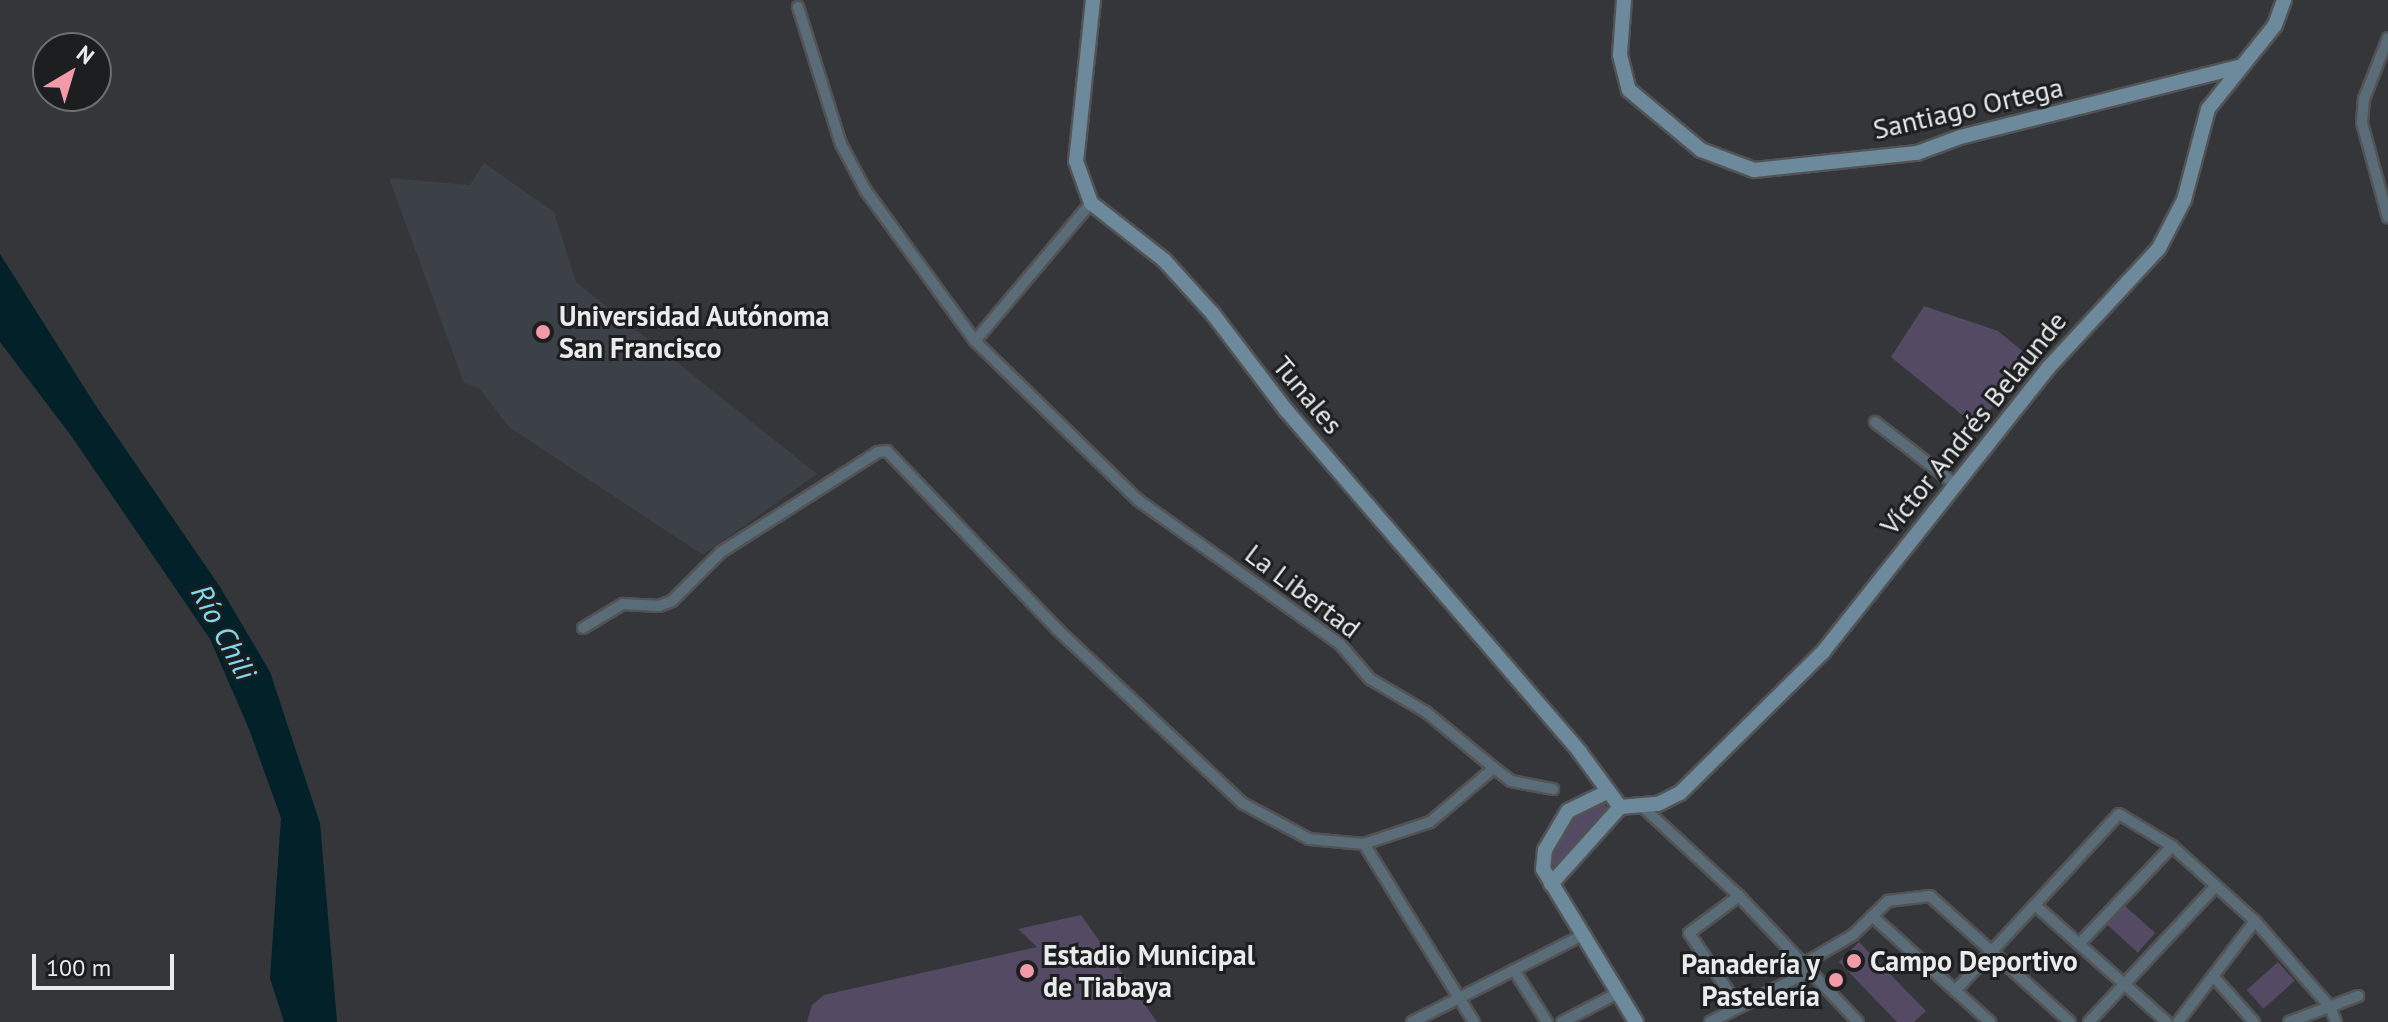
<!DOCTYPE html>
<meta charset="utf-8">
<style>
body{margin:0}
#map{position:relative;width:2388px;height:1022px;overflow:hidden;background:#353639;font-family:"PT Sans",sans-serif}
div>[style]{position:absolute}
.built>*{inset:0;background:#3c4047}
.green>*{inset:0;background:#554a64;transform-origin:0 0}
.water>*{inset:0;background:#022128}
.roads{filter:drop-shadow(2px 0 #525355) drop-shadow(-2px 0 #525355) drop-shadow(0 2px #525355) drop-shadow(0 -2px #525355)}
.street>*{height:10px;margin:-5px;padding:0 5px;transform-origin:5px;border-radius:5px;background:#5a6c78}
.secondary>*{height:14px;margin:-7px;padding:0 7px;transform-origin:7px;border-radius:7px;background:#6d899c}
.dots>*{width:22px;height:22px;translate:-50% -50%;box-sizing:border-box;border:4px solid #1d1e1f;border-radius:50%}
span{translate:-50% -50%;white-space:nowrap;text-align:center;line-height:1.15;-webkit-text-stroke:6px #1d1e1f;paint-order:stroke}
.street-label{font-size:28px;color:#e9eaeb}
.poi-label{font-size:28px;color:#e9eaeb;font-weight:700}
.left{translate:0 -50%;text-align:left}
.right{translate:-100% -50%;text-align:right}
.water-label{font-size:30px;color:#7edaf1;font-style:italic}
.north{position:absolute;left:32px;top:32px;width:80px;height:80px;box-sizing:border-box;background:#1d1e1f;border:2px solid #6f7071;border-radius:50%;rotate:38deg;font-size:22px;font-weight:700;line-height:32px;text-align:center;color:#e9eaeb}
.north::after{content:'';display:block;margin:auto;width:28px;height:36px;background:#f39aa9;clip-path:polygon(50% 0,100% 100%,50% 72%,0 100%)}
.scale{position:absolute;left:32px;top:954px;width:142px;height:36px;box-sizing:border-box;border:4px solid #e9eaeb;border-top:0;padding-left:10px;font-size:24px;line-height:28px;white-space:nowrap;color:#e9eaeb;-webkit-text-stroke:6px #1d1e1f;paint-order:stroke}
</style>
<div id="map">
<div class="built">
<div style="clip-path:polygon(484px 163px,554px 212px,576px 282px,817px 474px,703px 555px,509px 427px,479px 388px,464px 383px,389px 178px,470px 185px)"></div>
</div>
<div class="green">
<div style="clip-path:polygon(1924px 306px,1998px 331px,2031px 358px,1977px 427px,1891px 357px)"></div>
<div style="clip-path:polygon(1602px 798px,1608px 810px,1557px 865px,1549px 866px,1550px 849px,1567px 818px)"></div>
<div style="left:2124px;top:905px;width:42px;height:26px;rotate:42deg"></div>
<div style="clip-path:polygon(1081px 915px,1157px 1022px,807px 1022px,812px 1005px,824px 995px,1037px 947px,1018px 929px)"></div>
<div style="clip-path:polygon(1859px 942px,1926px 1011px,1914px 1022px,1897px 1022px,1839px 962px)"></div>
<div style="left:2278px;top:962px;width:25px;height:42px;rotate:48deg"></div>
</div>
<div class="water">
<div style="clip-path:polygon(0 254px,96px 406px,220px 587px,270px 672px,320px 823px,337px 1022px,284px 1022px,270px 978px,281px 818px,249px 729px,210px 639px,72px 437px,0 342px)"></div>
</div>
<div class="roads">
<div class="street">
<div style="left:798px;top:7px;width:144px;rotate:72.6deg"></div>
<div style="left:841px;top:144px;width:53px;rotate:62deg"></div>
<div style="left:866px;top:191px;width:185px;rotate:54deg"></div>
<div style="left:975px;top:341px;width:228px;rotate:44.3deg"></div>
<div style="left:1138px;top:500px;width:248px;rotate:35.5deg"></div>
<div style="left:1340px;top:644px;width:46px;rotate:49.4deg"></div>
<div style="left:1370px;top:679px;width:65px;rotate:30.5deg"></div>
<div style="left:1426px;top:712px;width:88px;rotate:39.5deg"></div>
<div style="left:1494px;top:768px;width:84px;rotate:139.8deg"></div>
<div style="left:1430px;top:822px;width:70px;rotate:161.6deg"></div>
<div style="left:2388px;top:38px;width:66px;rotate:111.5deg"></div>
<div style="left:2364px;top:99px;width:24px;rotate:95deg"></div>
<div style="left:2362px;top:123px;width:98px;rotate:74.7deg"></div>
<div style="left:975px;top:341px;width:180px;rotate:-50deg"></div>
<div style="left:1875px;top:422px;width:101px;rotate:37.8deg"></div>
<div style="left:583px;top:628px;width:47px;rotate:-31deg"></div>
<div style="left:623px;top:604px;width:36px;rotate:3deg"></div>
<div style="left:659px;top:606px;width:14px;rotate:-21deg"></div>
<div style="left:672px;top:601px;width:69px;rotate:-45deg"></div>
<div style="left:721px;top:552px;width:186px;rotate:-32.5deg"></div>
<div style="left:878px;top:452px;width:9px;rotate:-6deg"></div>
<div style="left:887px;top:451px;width:246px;rotate:46.3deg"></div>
<div style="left:1057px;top:629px;width:254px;rotate:43.2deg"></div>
<div style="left:1242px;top:803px;width:76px;rotate:28.2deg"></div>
<div style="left:1309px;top:839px;width:55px;rotate:5.2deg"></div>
<div style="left:1364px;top:844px;width:209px;rotate:58.3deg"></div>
<div style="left:1494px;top:768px;width:21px;rotate:37deg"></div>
<div style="left:1511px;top:781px;width:43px;rotate:10.8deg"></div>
<div style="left:1643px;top:807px;width:131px;rotate:42.8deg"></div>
<div style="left:1739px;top:896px;width:173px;rotate:46.6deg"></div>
<div style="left:2035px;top:905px;width:176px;rotate:41.6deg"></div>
<div style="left:1872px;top:916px;width:159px;rotate:41.9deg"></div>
<div style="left:2079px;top:944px;width:135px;rotate:-46.5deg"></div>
<div style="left:1805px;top:963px;width:56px;rotate:-30.3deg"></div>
<div style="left:1853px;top:935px;width:49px;rotate:-44.2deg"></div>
<div style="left:1888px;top:901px;width:42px;rotate:-6.8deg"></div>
<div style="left:1930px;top:896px;width:188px;rotate:42deg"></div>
<div style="left:1514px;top:970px;width:62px;rotate:57.6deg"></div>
<div style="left:2213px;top:976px;width:62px;rotate:48.3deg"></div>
<div style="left:1955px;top:991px;width:241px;rotate:-47.2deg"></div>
<div style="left:2119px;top:814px;width:62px;rotate:31.1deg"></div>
<div style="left:2172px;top:846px;width:112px;rotate:42.1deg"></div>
<div style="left:2255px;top:921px;width:114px;rotate:48.9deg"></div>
<div style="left:2330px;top:1007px;width:16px;rotate:68deg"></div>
<div style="left:1739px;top:1007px;width:89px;rotate:-124deg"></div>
<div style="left:1689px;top:933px;width:62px;rotate:-36.5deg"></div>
<div style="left:1412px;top:1022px;width:192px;rotate:-27deg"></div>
<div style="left:1562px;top:1022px;width:63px;rotate:-27.4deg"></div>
<div style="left:1710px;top:1022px;width:114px;rotate:-27deg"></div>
<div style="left:2089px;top:1022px;width:186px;rotate:-47deg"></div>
<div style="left:2178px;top:1022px;width:127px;rotate:-52.7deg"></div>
<div style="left:2289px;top:1022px;width:74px;rotate:-20.6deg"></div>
</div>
<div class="secondary">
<div style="left:1093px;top:0;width:162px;rotate:96deg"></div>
<div style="left:1076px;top:161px;width:45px;rotate:70.3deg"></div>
<div style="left:1091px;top:203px;width:93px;rotate:38deg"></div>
<div style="left:1164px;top:260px;width:73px;rotate:47.8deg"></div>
<div style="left:1213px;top:314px;width:121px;rotate:52.8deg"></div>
<div style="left:1286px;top:410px;width:450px;rotate:49.3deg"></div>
<div style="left:1579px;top:751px;width:69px;rotate:53.8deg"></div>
<div style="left:1624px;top:0;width:55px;rotate:94.2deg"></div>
<div style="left:1620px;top:55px;width:36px;rotate:76deg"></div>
<div style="left:1629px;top:90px;width:94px;rotate:39.8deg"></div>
<div style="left:1701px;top:150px;width:57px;rotate:20.7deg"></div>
<div style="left:1754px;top:170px;width:164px;rotate:-6deg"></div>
<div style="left:1917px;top:153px;width:46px;rotate:-20.4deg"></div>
<div style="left:1960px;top:137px;width:288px;rotate:-14.1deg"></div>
<div style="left:1607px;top:792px;width:43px;rotate:154deg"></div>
<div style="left:1568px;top:811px;width:45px;rotate:120.5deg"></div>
<div style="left:1545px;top:850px;width:19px;rotate:96deg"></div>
<div style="left:1543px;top:869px;width:179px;rotate:58.7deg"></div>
<div style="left:1620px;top:807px;width:38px;rotate:-5deg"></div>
<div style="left:1658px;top:804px;width:25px;rotate:-27deg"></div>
<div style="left:1680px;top:793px;width:201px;rotate:-44.6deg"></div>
<div style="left:1823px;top:652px;width:362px;rotate:-51.6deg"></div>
<div style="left:2048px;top:368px;width:163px;rotate:-47.2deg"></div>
<div style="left:2159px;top:248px;width:54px;rotate:-62.5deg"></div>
<div style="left:2184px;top:200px;width:94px;rotate:-75.2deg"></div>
<div style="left:2208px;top:109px;width:107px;rotate:-51.4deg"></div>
<div style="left:2275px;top:25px;width:27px;rotate:-70deg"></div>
<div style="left:1551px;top:884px;width:103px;rotate:-48.1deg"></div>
</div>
</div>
<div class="dots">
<div style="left:543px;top:332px;background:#f39aa9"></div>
<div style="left:1854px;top:961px;background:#f39aa9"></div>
<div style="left:1027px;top:971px;background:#f39aa9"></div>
<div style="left:1836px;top:980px;background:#f39aa9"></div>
</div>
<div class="street-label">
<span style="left:1968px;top:108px;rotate:-13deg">Santiago Ortega</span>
<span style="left:1308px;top:395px;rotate:50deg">Tunales</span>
<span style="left:1973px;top:423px;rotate:-51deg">Víctor Andrés Belaunde</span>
<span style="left:1303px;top:591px;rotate:37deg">La Libertad</span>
</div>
<div class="poi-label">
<span class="left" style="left:559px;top:332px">Universidad Autónoma<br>San Francisco</span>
<span class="left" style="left:1043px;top:971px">Estadio Municipal<br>de Tiabaya</span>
<span class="left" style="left:1870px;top:961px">Campo Deportivo</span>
<span class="right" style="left:1820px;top:980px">Panadería y<br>Pastelería</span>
</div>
<div class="water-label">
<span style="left:224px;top:632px;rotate:62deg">Río Chili</span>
</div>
<div class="north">N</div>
<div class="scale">100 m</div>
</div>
